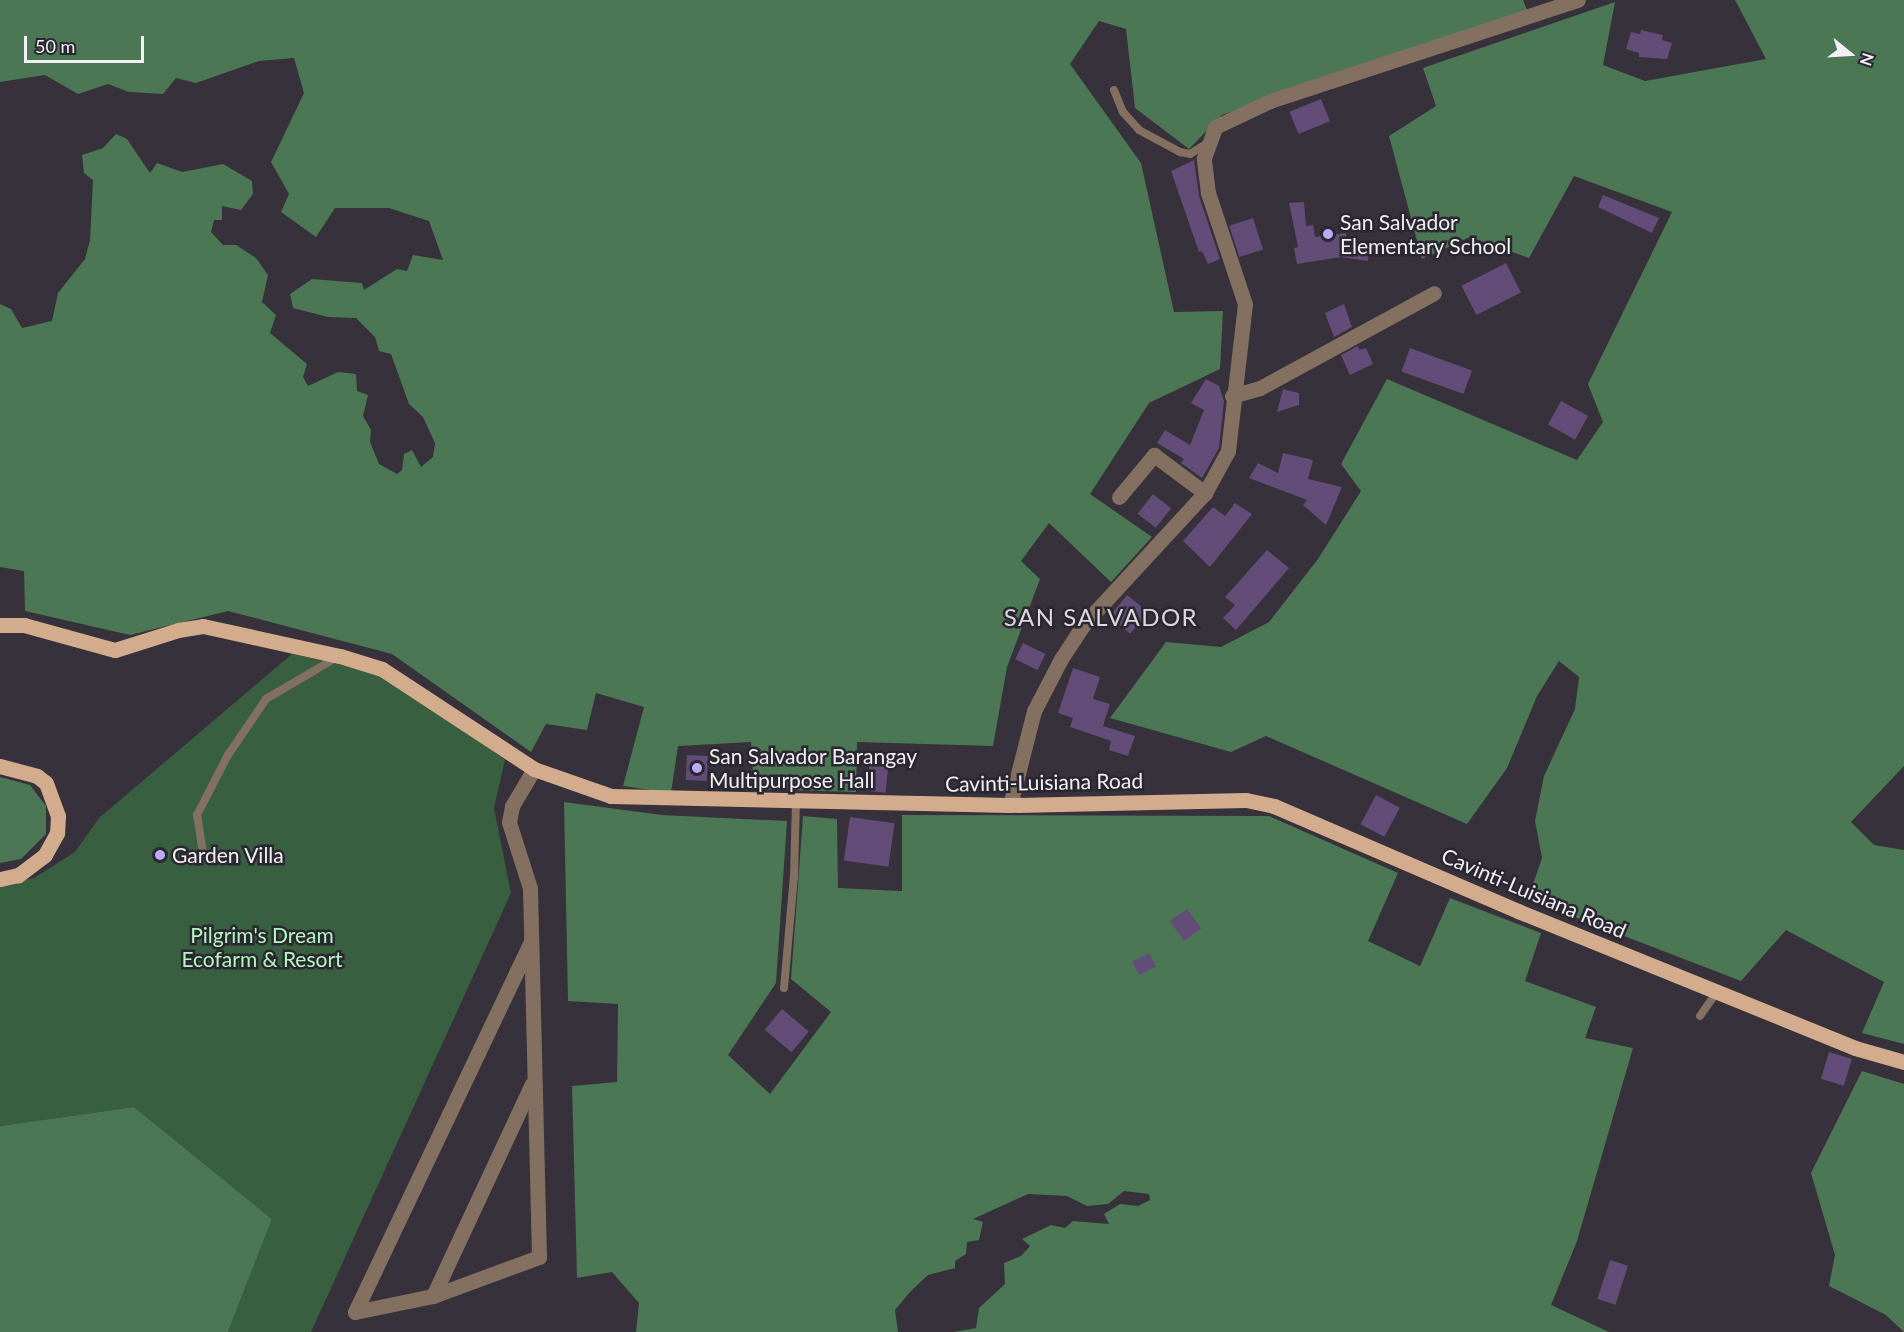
<!DOCTYPE html>
<style>
body{margin:0}
#map{position:relative;width:1904px;height:1332px;overflow:hidden;background:#36313a;font-family:Lato,sans-serif}
div>[style]{position:absolute}
.green>*{inset:0;background:#395f41}
.forest>*{inset:0;background:#4b7754}
.building>*{inset:0;background:#634c77;transform-origin:0 0}
.service>*{height:8px;margin:-4px;padding:0 4px;transform-origin:4px;border-radius:4px;background:#847061}
.minor>*{height:15px;margin:-7.5px;padding:0 7.5px;transform-origin:7.5px;border-radius:7.5px;background:#847061}
.primary>*{height:15px;margin:-7.5px;padding:0 7.5px;transform-origin:7.5px;border-radius:7.5px;background:#d3ac8d}
.dots>*{width:16px;height:16px;translate:-50% -50%;box-sizing:border-box;border:3px solid #2b2730;border-radius:50%}
span{translate:-50% -50%;white-space:nowrap;text-align:center;line-height:1.15;-webkit-text-stroke:5px #2b2730;paint-order:stroke}
.poi-label{font-size:21px;color:#f2eff5}
.left{translate:0 -50%;text-align:left}
.street-label{font-size:21px;color:#f2eff5}
.park-label{font-size:21px;color:#b1f7bf}
.quarter-label{font-size:24px;color:#dcd6e2;letter-spacing:1.5px}
.north{position:absolute;left:1820px;top:24px;width:60px;height:60px;-webkit-text-stroke:4px #2b2730;paint-order:stroke;rotate:108deg;font-size:16px;font-weight:700;line-height:24px;text-align:center;color:#f2eff5}
.north::after{content:'';display:block;margin:auto;width:21px;height:27px;background:#f2eff5;clip-path:polygon(50% 0,100% 100%,50% 72%,0 100%)}
.scale{position:absolute;left:24px;top:36px;width:120px;height:27px;box-sizing:border-box;border:3px solid #f2eff5;border-top:0;padding-left:8px;font-size:18px;line-height:21px;white-space:nowrap;color:#f2eff5;-webkit-text-stroke:4px #2b2730;paint-order:stroke}
</style>
<div id="map">
<div class="green">
<div style="clip-path:polygon(292px 654px,387px 675px,505px 760px,494px 808px,511px 893px,311px 1332px,228px 1332px,272px 1219px,134px 1107px,0 1126px,0 885px,34px 878px,75px 852px,99px 818px)"></div>
</div>
<div class="forest">
<div style="clip-path:polygon(0 0,1523px 0,1527px 10px,1222px 115px,1189px 149px,1135px 108px,1126px 29px,1099px 21px,1070px 64px,1141px 163px,1174px 312px,1223px 311px,1220px 369px,1149px 403px,1090px 494px,1152px 537px,1111px 582px,1049px 523px,1021px 561px,1040px 579px,1007px 667px,993px 746px,857px 742px,856px 792px,754px 789px,751px 742px,678px 746px,671px 793px,623px 786px,644px 707px,596px 693px,587px 730px,546px 724px,531px 752px,392px 654px,228px 611px,130px 635px,25px 611px,24px 571px,0 567px,0 304px,11px 309px,22px 328px,52px 321px,58px 293px,85px 259px,90px 240px,93px 180px,84px 173px,82px 155px,103px 148px,116px 134px,127px 139px,150px 173px,157px 163px,182px 172px,223px 164px,252px 181px,253px 194px,241px 210px,222px 206px,222px 220px,214px 220px,211px 232px,223px 245px,236px 245px,256px 258px,268px 275px,262px 302px,276px 315px,270px 333px,307px 364px,303px 377px,308px 386px,338px 372px,356px 374px,357px 391px,368px 395px,363px 416px,371px 430px,370px 442px,379px 464px,397px 474px,402px 470px,404px 454px,412px 450px,421px 467px,433px 457px,435px 443px,423px 417px,409px 404px,391px 354px,379px 351px,375px 337px,356px 318px,328px 317px,293px 308px,290px 294px,312px 279px,362px 283px,364px 290px,397px 269px,407px 271px,413px 255px,443px 260px,429px 221px,389px 208px,335px 208px,316px 237px,281px 212px,289px 194px,271px 162px,304px 93px,294px 58px,259px 61px,196px 83px,176px 78px,163px 94px,129px 92px,108px 84px,78px 94px,45px 75px,0 82px)"></div>
<div style="clip-path:polygon(1735px 0,1904px 0,1904px 766px,1851px 822px,1874px 845px,1904px 850px,1904px 1044px,1862px 1033px,1884px 982px,1786px 930px,1741px 981px,1528px 899px,1542px 858px,1535px 821px,1544px 776px,1575px 709px,1579px 677px,1559px 661px,1537px 696px,1507px 768px,1467px 824px,1266px 736px,1231px 752px,1110px 718px,1166px 642px,1221px 647px,1269px 622px,1318px 559px,1361px 491px,1341px 464px,1387px 379px,1577px 460px,1603px 422px,1588px 384px,1672px 212px,1574px 176px,1529px 258px,1470px 237px,1422px 259px,1389px 136px,1436px 106px,1423px 68px,1615px 2px,1603px 65px,1645px 81px,1766px 59px)"></div>
<div style="clip-path:polygon(0 777px,30px 785px,46px 806px,46px 834px,21px 859px,0 863px)"></div>
<div style="clip-path:polygon(564px 802px,662px 815px,787px 821px,776px 983px,728px 1055px,770px 1094px,831px 1012px,791px 979px,803px 816px,837px 819px,838px 888px,902px 891px,902px 815px,1269px 816px,1398px 873px,1368px 941px,1420px 966px,1450px 898px,1541px 933px,1525px 981px,1596px 1007px,1585px 1038px,1633px 1048px,1577px 1241px,1551px 1305px,1609px 1332px,954px 1332px,976px 1328px,979px 1308px,1005px 1284px,1004px 1263px,1021px 1256px,1030px 1246px,1022px 1239px,1051px 1225px,1065px 1228px,1073px 1221px,1109px 1224px,1104px 1214px,1120px 1204px,1138px 1206px,1150px 1200px,1149px 1194px,1124px 1191px,1108px 1204px,1087px 1206px,1067px 1196px,1028px 1194px,973px 1219px,983px 1222px,979px 1240px,967px 1242px,966px 1254px,955px 1261px,955px 1268px,928px 1275px,910px 1292px,895px 1310px,898px 1332px,636px 1332px,639px 1303px,612px 1272px,577px 1278px,572px 1086px,617px 1082px,618px 1004px,568px 1001px)"></div>
<div style="clip-path:polygon(1862px 1071px,1904px 1084px,1904px 1332px,1886px 1315px,1829px 1286px,1835px 1255px,1811px 1173px)"></div>
<div style="clip-path:polygon(134px 1107px,272px 1219px,228px 1332px,0 1332px,0 1126px)"></div>
</div>
<div class="building">
<div style="clip-path:polygon(1641px 30px,1663px 35px,1662px 40px,1672px 43px,1667px 59px,1639px 57px,1639px 53px,1626px 49px,1631px 32px,1640px 34px)"></div>
<div style="left:1321px;top:99px;width:24px;height:34px;rotate:68deg"></div>
<div style="clip-path:polygon(1194px 160px,1199px 196px,1220px 259px,1208px 264px,1202px 251px,1199px 252px,1171px 171px)"></div>
<div style="clip-path:polygon(1603px 195px,1659px 218px,1652px 233px,1598px 207px)"></div>
<div style="clip-path:polygon(1304px 202px,1306px 226px,1313px 225px,1315px 237px,1346px 233px,1347px 242px,1370px 245px,1368px 261px,1341px 257px,1297px 264px,1294px 248px,1298px 247px,1289px 203px)"></div>
<div style="left:1253px;top:218px;width:33px;height:25px;rotate:72deg"></div>
<div style="left:1506px;top:263px;width:33px;height:50px;rotate:63deg"></div>
<div style="clip-path:polygon(1344px 304px,1352px 327px,1334px 337px,1325px 313px)"></div>
<div style="clip-path:polygon(1358px 346px,1359px 350px,1366px 348px,1373px 364px,1350px 375px,1341px 355px)"></div>
<div style="left:1410px;top:348px;width:66px;height:25px;rotate:20deg"></div>
<div style="clip-path:polygon(1206px 379px,1219px 386px,1224px 401px,1219px 448px,1202px 478px,1181px 463px,1184px 459px,1157px 443px,1165px 430px,1190px 445px,1204px 410px,1191px 403px)"></div>
<div style="clip-path:polygon(1283px 389px,1299px 393px,1299px 405px,1277px 412px)"></div>
<div style="left:1561px;top:401px;width:31px;height:27px;rotate:29deg"></div>
<div style="clip-path:polygon(1283px 453px,1313px 460px,1308px 479px,1342px 487px,1326px 525px,1303px 505px,1307px 500px,1249px 478px,1258px 463px,1278px 473px)"></div>
<div style="left:1153px;top:494px;width:23px;height:25px;rotate:38deg"></div>
<div style="clip-path:polygon(1235px 503px,1252px 514px,1210px 567px,1183px 541px,1213px 507px,1225px 516px)"></div>
<div style="clip-path:polygon(1267px 550px,1289px 568px,1236px 630px,1223px 618px,1235px 605px,1225px 597px)"></div>
<div style="left:1127px;top:595px;width:27px;height:28px;rotate:39deg"></div>
<div style="left:1023px;top:643px;width:25px;height:18px;rotate:26deg"></div>
<div style="clip-path:polygon(1073px 668px,1100px 677px,1093px 699px,1110px 704px,1103px 726px,1135px 736px,1128px 756px,1109px 750px,1111px 741px,1070px 727px,1073px 718px,1058px 713px)"></div>
<div style="left:687px;top:755px;width:21px;height:25px;rotate:3deg"></div>
<div style="left:870px;top:759px;width:19px;height:32px;rotate:6deg"></div>
<div style="left:1376px;top:795px;width:27px;height:33px;rotate:28deg"></div>
<div style="left:850px;top:817px;width:45px;height:44px;rotate:8deg"></div>
<div style="left:1187px;top:909px;width:24px;height:21px;rotate:54deg"></div>
<div style="left:1149px;top:953px;width:15px;height:19px;rotate:62deg"></div>
<div style="left:782px;top:1009px;width:35px;height:27px;rotate:40deg"></div>
<div style="left:1829px;top:1052px;width:24px;height:28px;rotate:17deg"></div>
<div style="left:1610px;top:1260px;width:19px;height:41px;rotate:18deg"></div>
</div>
<div class="service">
<div style="left:1114px;top:90px;width:24px;rotate:68deg"></div>
<div style="left:1123px;top:112px;width:24px;rotate:48deg"></div>
<div style="left:1139px;top:130px;width:47px;rotate:28.2deg"></div>
<div style="left:1180px;top:152px;width:10px;rotate:11deg"></div>
<div style="left:1190px;top:154px;width:22px;rotate:-32deg"></div>
<div style="left:204px;top:859px;width:45px;rotate:-99deg"></div>
<div style="left:197px;top:815px;width:68px;rotate:-62.7deg"></div>
<div style="left:228px;top:755px;width:68px;rotate:-55.8deg"></div>
<div style="left:266px;top:699px;width:85px;rotate:-30.5deg"></div>
<div style="left:784px;top:988px;width:111px;rotate:-84.9deg"></div>
<div style="left:794px;top:877px;width:75px;rotate:-88.5deg"></div>
<div style="left:1700px;top:1016px;width:29px;rotate:-55deg"></div>
</div>
<div class="minor">
<div style="left:1232px;top:396px;width:29px;rotate:-16deg"></div>
<div style="left:1260px;top:388px;width:198px;rotate:-28.6deg"></div>
<div style="left:1119px;top:497px;width:55px;rotate:-50.2deg"></div>
<div style="left:1154px;top:455px;width:64px;rotate:36.7deg"></div>
<div style="left:1010px;top:805px;width:97px;rotate:-75.7deg"></div>
<div style="left:1034px;top:711px;width:59px;rotate:-62.6deg"></div>
<div style="left:1061px;top:659px;width:42px;rotate:-56.7deg"></div>
<div style="left:1084px;top:624px;width:178px;rotate:-47.3deg"></div>
<div style="left:1205px;top:493px;width:48px;rotate:-61.3deg"></div>
<div style="left:1228px;top:451px;width:148px;rotate:-83.4deg"></div>
<div style="left:1245px;top:304px;width:117px;rotate:-108.4deg"></div>
<div style="left:1208px;top:193px;width:35px;rotate:-97deg"></div>
<div style="left:1204px;top:158px;width:33px;rotate:-70deg"></div>
<div style="left:1215px;top:127px;width:61px;rotate:-25.3deg"></div>
<div style="left:1270px;top:101px;width:324px;rotate:-18.2deg"></div>
<div style="left:433px;top:1296px;width:234px;rotate:-65deg"></div>
<div style="left:355px;top:1312px;width:80px;rotate:-11.6deg"></div>
<div style="left:433px;top:1296px;width:113px;rotate:-20.2deg"></div>
<div style="left:539px;top:1257px;width:369px;rotate:-91.4deg"></div>
<div style="left:530px;top:888px;width:69px;rotate:-107.7deg"></div>
<div style="left:509px;top:822px;width:16px;rotate:-79deg"></div>
<div style="left:512px;top:806px;width:43px;rotate:-59.3deg"></div>
<div style="left:355px;top:1312px;width:408px;rotate:-64.6deg"></div>
</div>
<div class="primary">
<div style="left:0;top:625px;width:24px"></div>
<div style="left:24px;top:625px;width:94px;rotate:15.4deg"></div>
<div style="left:115px;top:650px;width:66px;rotate:-17.6deg"></div>
<div style="left:178px;top:630px;width:25px;rotate:-9deg"></div>
<div style="left:203px;top:626px;width:140px;rotate:12.4deg"></div>
<div style="left:340px;top:656px;width:44px;rotate:17.2deg"></div>
<div style="left:382px;top:669px;width:182px;rotate:33.3deg"></div>
<div style="left:534px;top:769px;width:82px;rotate:19.3deg"></div>
<div style="left:611px;top:796px;width:399px;rotate:1.3deg"></div>
<div style="left:1010px;top:805px;width:236px;rotate:-1.2deg"></div>
<div style="left:1246px;top:800px;width:29px;rotate:12deg"></div>
<div style="left:1274px;top:806px;width:266px;rotate:23.3deg"></div>
<div style="left:1518px;top:911px;width:364px;rotate:22.1deg"></div>
<div style="left:1855px;top:1048px;width:51px;rotate:15.9deg"></div>
<div style="left:0;top:766px;width:38px;rotate:15deg"></div>
<div style="left:37px;top:776px;width:11px;rotate:38deg"></div>
<div style="left:46px;top:783px;width:35px;rotate:70deg"></div>
<div style="left:58px;top:816px;width:17px;rotate:93deg"></div>
<div style="left:57px;top:833px;width:25px;rotate:119deg"></div>
<div style="left:45px;top:855px;width:34px;rotate:143deg"></div>
<div style="left:18px;top:875px;width:18px;rotate:167deg"></div>
</div>
<div class="dots">
<div style="left:1328px;top:234px;background:#baaaf7"></div>
<div style="left:697px;top:768px;background:#baaaf7"></div>
<div style="left:160px;top:855px;background:#baaaf7"></div>
</div>
<div class="poi-label">
<span class="left" style="left:1340px;top:234px">San Salvador<br>Elementary School</span>
<span class="left" style="left:709px;top:768px">San Salvador Barangay<br>Multipurpose Hall</span>
<span class="left" style="left:172px;top:855px">Garden Villa</span>
</div>
<div class="street-label">
<span style="left:1044px;top:782px;rotate:-1deg">Cavinti-Luisiana Road</span>
<span style="left:1534px;top:893px;rotate:23deg">Cavinti-Luisiana Road</span>
</div>
<div class="park-label">
<span style="left:262px;top:947px">Pilgrim's Dream<br>Ecofarm &amp; Resort</span>
</div>
<div class="quarter-label">
<span style="left:1101px;top:617px">SAN SALVADOR</span>
</div>
<div class="north">N</div>
<div class="scale">50 m</div>
</div>
